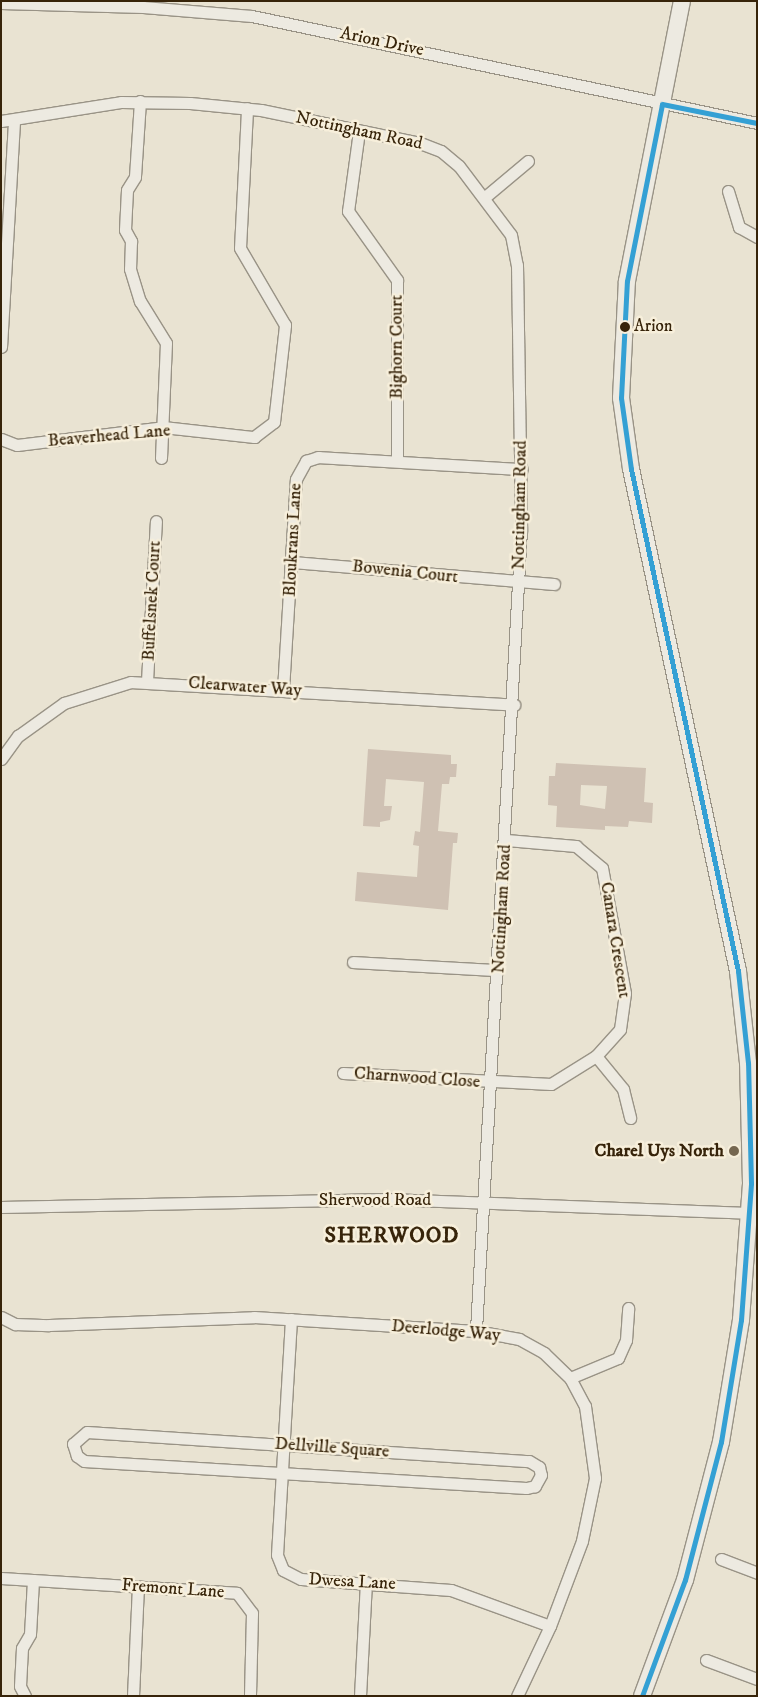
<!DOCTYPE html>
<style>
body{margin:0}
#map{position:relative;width:758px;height:1697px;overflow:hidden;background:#e9e3d2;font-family:"IM FELL DW Pica",serif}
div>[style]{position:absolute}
.building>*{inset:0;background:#cfc1b3}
.roads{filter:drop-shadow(1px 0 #999386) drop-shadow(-1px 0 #999386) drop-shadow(0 1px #999386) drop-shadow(0 -1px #999386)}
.minor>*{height:11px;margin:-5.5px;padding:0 5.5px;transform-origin:5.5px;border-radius:5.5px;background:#edeae1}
.secondary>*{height:16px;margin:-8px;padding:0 8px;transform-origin:8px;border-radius:8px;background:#edeae1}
.bus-1>*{height:5px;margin:-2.5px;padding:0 2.5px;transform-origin:2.5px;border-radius:2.5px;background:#34a0d4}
.dots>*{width:14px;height:14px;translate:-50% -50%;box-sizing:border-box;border:2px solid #f7efdb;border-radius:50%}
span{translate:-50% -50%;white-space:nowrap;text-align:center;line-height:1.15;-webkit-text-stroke:5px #f7efdb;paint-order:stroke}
.bus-label{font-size:17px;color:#37240a}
.left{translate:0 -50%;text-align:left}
.street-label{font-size:18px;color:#37240a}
.poi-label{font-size:18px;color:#37240a;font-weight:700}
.right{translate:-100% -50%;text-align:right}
.district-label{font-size:22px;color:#37240a;font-weight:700;letter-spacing:1px}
.frame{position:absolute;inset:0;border:2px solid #37240a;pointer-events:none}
</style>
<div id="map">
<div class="building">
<div style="clip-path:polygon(368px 749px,451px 755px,451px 764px,457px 764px,456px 777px,450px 777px,449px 784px,442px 784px,438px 831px,458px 833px,457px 843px,453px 843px,448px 910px,355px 901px,357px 872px,417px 877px,419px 846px,413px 845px,415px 831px,420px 832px,424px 782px,386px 779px,384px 806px,392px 806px,390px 820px,380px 822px,380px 827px,363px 826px)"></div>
<div style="clip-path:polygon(evenodd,556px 763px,646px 768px,644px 802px,653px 803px,652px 823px,629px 821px,628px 827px,605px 826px,605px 830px,556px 827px,557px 806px,548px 805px,549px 776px,555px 776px,556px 763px,581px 785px,607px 786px,605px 809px,580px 805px,581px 785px)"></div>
</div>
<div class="roads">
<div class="minor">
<div style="left:1px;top:3px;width:142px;rotate:1.6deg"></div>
<div style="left:143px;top:7px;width:109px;rotate:4.7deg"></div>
<div style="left:252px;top:16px;width:516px;rotate:11.96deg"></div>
<div style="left:140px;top:101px;width:76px;rotate:93.8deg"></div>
<div style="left:135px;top:177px;width:15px;rotate:122deg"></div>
<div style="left:127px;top:190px;width:40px;rotate:92.9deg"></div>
<div style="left:125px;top:230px;width:13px;rotate:61deg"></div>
<div style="left:131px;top:241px;width:28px;rotate:92deg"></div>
<div style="left:130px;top:269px;width:34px;rotate:73deg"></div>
<div style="left:140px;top:301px;width:49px;rotate:58.2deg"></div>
<div style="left:166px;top:343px;width:115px;rotate:92.5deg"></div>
<div style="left:1px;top:121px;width:121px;rotate:-9deg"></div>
<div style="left:121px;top:102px;width:69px;rotate:0.8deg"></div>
<div style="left:190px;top:103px;width:71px;rotate:5.6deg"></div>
<div style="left:261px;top:110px;width:162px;rotate:11.7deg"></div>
<div style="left:420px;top:143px;width:22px;rotate:21deg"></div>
<div style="left:441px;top:151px;width:23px;rotate:40deg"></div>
<div style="left:459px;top:166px;width:86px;rotate:53deg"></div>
<div style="left:511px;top:235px;width:31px;rotate:79deg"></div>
<div style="left:517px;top:265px;width:265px;rotate:89.1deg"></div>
<div style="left:521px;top:530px;width:802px;rotate:93.22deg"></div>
<div style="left:359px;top:131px;width:81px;rotate:97.8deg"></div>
<div style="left:348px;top:211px;width:85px;rotate:54.6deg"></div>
<div style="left:397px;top:280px;width:181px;rotate:90deg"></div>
<div style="left:728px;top:191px;width:38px;rotate:73deg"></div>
<div style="left:739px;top:227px;width:21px;rotate:29deg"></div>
<div style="left:485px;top:197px;width:56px;rotate:-39.9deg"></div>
<div style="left:1px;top:347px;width:228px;rotate:-86.7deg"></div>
<div style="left:1px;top:439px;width:17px;rotate:21deg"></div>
<div style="left:17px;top:445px;width:147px;rotate:-7deg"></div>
<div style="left:163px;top:427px;width:92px;rotate:6.3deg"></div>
<div style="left:254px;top:437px;width:25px;rotate:-37deg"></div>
<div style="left:274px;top:422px;width:98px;rotate:-83.5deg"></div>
<div style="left:285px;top:325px;width:89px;rotate:-120.3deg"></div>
<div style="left:240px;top:248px;width:140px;rotate:-87.1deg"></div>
<div style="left:292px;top:562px;width:263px;rotate:4.8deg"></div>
<div style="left:147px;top:681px;width:160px;rotate:-86.8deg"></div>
<div style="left:283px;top:690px;width:211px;rotate:-86.5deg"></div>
<div style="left:296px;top:479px;width:21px;rotate:-61deg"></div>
<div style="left:306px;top:461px;width:13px;rotate:-18deg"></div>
<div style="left:318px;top:457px;width:204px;rotate:3.4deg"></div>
<div style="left:1px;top:759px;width:29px;rotate:-54deg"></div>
<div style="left:18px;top:736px;width:57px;rotate:-35.7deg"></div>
<div style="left:64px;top:703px;width:70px;rotate:-17.4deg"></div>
<div style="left:131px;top:682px;width:384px;rotate:3.4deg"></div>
<div style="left:353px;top:962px;width:145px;rotate:3.2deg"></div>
<div style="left:596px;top:1056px;width:43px;rotate:50.7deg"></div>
<div style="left:623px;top:1089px;width:30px;rotate:76deg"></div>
<div style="left:343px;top:1073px;width:208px;rotate:3deg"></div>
<div style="left:551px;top:1084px;width:53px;rotate:-31.9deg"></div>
<div style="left:596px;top:1056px;width:36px;rotate:-48deg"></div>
<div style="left:620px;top:1029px;width:36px;rotate:-82deg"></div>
<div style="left:625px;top:993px;width:127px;rotate:-100.4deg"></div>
<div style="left:602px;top:868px;width:34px;rotate:-140deg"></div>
<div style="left:576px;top:846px;width:70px;rotate:-175.1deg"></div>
<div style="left:1px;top:1207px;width:386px;rotate:-1.2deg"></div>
<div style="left:387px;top:1199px;width:368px;rotate:2.2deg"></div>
<div style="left:1px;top:1317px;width:16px;rotate:27deg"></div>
<div style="left:15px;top:1324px;width:34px;rotate:2deg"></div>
<div style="left:49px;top:1325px;width:205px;rotate:-2.2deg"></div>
<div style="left:254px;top:1317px;width:222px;rotate:3.6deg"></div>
<div style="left:476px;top:1331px;width:44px;rotate:10.5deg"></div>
<div style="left:519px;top:1339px;width:29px;rotate:29deg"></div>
<div style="left:544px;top:1353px;width:36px;rotate:44deg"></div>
<div style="left:570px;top:1378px;width:32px;rotate:62deg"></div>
<div style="left:585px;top:1406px;width:73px;rotate:82.1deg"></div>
<div style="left:595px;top:1478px;width:64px;rotate:101.7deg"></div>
<div style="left:582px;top:1541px;width:91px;rotate:110.6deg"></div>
<div style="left:550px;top:1626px;width:77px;rotate:115.2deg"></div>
<div style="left:291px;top:1319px;width:236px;rotate:93.4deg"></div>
<div style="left:277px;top:1555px;width:16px;rotate:68deg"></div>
<div style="left:283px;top:1570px;width:20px;rotate:27deg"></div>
<div style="left:301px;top:1579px;width:150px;rotate:4.2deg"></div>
<div style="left:451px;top:1590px;width:105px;rotate:20deg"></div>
<div style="left:570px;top:1378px;width:52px;rotate:-22.6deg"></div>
<div style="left:618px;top:1358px;width:20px;rotate:-66deg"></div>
<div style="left:626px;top:1340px;width:32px;rotate:-86deg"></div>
<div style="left:87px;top:1432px;width:443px;rotate:3.8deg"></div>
<div style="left:529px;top:1461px;width:12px;rotate:31deg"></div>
<div style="left:539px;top:1467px;width:8px;rotate:76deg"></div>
<div style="left:541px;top:1475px;width:13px;rotate:119deg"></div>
<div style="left:535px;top:1486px;width:9px;rotate:167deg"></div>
<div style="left:526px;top:1488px;width:443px;rotate:-176.5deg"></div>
<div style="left:84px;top:1461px;width:9px;rotate:-144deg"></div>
<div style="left:77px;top:1456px;width:13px;rotate:-108deg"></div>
<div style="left:73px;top:1444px;width:18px;rotate:-41deg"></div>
<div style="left:721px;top:1559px;width:39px;rotate:21deg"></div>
<div style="left:1px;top:1578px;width:236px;rotate:3.6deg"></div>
<div style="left:237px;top:1593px;width:25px;rotate:53deg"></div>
<div style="left:252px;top:1613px;width:83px;rotate:91.4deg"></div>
<div style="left:706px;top:1660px;width:54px;rotate:20.4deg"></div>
<div style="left:25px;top:1696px;width:11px;rotate:-117deg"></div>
<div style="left:20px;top:1686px;width:38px;rotate:-87deg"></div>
<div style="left:22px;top:1648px;width:16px;rotate:-60deg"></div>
<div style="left:30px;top:1634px;width:54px;rotate:-86.8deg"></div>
<div style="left:133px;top:1696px;width:109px;rotate:-87.4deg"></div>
<div style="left:360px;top:1696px;width:114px;rotate:-87deg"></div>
</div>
<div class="secondary">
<div style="left:642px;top:1696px;width:124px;rotate:-69.7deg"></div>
<div style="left:685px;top:1580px;width:143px;rotate:-75.4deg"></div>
<div style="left:721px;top:1442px;width:124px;rotate:-80.7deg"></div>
<div style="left:741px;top:1320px;width:137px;rotate:-85.8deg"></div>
<div style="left:751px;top:1183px;width:120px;rotate:-91.4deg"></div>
<div style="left:748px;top:1063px;width:93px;rotate:-96.2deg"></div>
<div style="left:738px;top:971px;width:513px;rotate:-102.03deg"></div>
<div style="left:631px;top:469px;width:72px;rotate:-98deg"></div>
<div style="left:621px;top:398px;width:117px;rotate:-87.1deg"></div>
<div style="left:627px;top:281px;width:285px;rotate:-78.9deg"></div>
</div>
</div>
<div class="bus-1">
<div style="left:662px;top:104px;width:97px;rotate:11.3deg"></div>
<div style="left:642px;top:1696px;width:124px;rotate:-69.7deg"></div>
<div style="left:685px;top:1580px;width:143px;rotate:-75.4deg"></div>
<div style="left:721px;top:1442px;width:124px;rotate:-80.7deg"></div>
<div style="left:741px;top:1320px;width:137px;rotate:-85.8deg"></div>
<div style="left:751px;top:1183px;width:120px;rotate:-91.4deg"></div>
<div style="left:748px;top:1063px;width:93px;rotate:-96.2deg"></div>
<div style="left:738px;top:971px;width:513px;rotate:-102.03deg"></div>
<div style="left:631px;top:469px;width:72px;rotate:-98deg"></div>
<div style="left:621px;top:398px;width:117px;rotate:-87.1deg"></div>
<div style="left:627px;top:281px;width:180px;rotate:-78.8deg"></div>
</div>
<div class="dots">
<div style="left:625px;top:327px;background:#37240a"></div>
<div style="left:734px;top:1151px;background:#756750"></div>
</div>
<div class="bus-label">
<span class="left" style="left:634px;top:327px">Arion</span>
</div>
<div class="street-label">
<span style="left:382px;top:42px;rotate:12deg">Arion Drive</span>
<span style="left:359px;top:131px;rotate:12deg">Nottingham Road</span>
<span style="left:397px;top:347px;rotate:-90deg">Bighorn Court</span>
<span style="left:109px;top:436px;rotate:-5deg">Beaverhead Lane</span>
<span style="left:520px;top:505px;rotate:-89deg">Nottingham Road</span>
<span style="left:293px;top:540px;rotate:-87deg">Bloukrans Lane</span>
<span style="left:405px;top:572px;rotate:6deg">Bowenia Court</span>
<span style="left:152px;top:601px;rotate:-87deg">Buffelsnek Court</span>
<span style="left:245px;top:687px;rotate:4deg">Clearwater Way</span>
<span style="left:502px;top:909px;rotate:-87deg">Nottingham Road</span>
<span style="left:615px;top:940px;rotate:81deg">Canara Crescent</span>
<span style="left:417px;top:1078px;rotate:4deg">Charnwood Close</span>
<span style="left:375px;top:1200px">Sherwood Road</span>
<span style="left:446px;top:1331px;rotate:5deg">Deerlodge Way</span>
<span style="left:332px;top:1448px;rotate:4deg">Dellville Square</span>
<span style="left:352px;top:1582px;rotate:3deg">Dwesa Lane</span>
<span style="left:173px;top:1589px;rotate:4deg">Fremont Lane</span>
</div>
<div class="poi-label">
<span class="right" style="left:724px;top:1151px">Charel Uys North</span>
</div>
<div class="district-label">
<span style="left:392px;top:1236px">SHERWOOD</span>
</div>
<div class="frame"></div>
</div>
